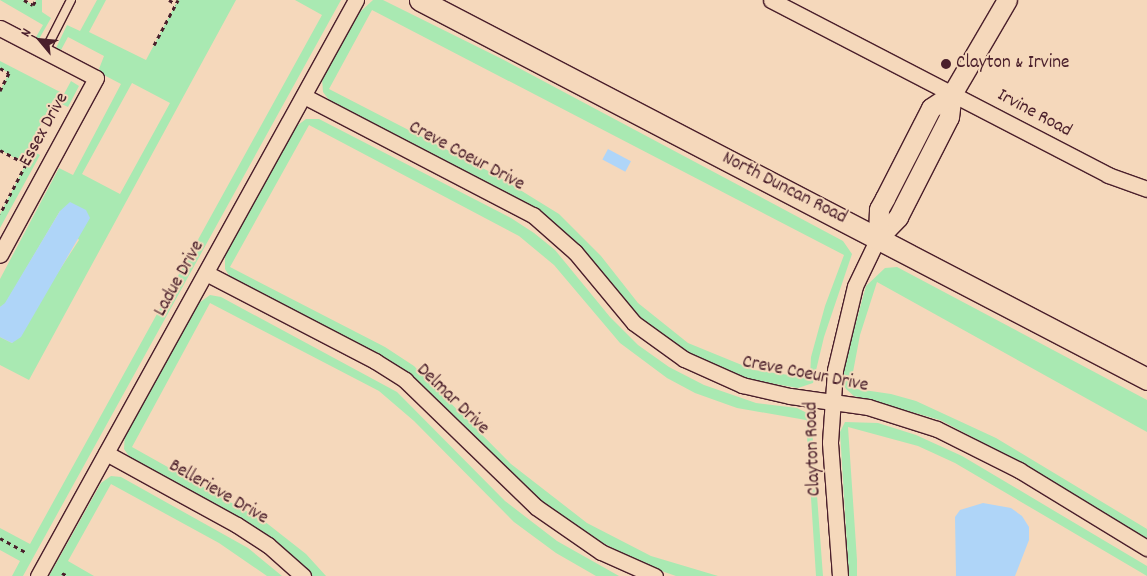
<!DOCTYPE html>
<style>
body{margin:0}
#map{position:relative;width:1147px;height:576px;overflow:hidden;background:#f5d8bb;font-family:Dekko,sans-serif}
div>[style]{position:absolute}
.green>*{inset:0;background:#a9e9b2}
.water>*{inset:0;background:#afd5f8;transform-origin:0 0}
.path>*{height:3px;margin-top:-1.5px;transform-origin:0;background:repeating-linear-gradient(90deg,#4a1f2b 0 4px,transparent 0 8px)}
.roads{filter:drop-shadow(1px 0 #4a1f2b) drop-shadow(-1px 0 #4a1f2b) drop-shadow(0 1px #4a1f2b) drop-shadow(0 -1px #4a1f2b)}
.service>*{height:8px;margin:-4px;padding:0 4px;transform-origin:4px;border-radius:4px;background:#f5d8bb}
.minor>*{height:15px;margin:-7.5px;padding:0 7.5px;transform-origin:7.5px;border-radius:7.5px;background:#f5d8bb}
.tertiary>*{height:19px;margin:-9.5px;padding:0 9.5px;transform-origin:9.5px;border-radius:9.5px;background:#f5d8bb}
.secondary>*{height:21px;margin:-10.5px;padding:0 10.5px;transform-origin:10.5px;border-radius:10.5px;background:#f5d8bb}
.dots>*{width:14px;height:14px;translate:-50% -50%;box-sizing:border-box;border:2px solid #f5d8bb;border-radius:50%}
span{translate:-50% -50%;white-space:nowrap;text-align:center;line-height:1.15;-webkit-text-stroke:4px #f5d8bb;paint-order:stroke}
.poi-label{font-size:19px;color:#4a1f2b}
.left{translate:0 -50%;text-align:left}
.street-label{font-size:19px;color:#4a1f2b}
.north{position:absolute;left:15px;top:15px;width:50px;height:50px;-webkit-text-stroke:4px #f5d8bb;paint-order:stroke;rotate:298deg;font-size:14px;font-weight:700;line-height:20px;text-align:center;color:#4a1f2b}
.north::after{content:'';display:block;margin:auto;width:18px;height:22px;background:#4a1f2b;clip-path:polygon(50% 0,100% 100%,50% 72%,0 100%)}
</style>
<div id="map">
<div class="green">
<div style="clip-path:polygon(0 0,24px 0,33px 5px,36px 0,42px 0,42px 12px,51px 18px,39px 39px,36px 37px,43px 25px)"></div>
<div style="clip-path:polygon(evenodd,97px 0,106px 0,89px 32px,146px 60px,178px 0,236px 0,29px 380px,0 365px,0 337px,12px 343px,79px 240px,60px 211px,5px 304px,0 307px,0 279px,59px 168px,73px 175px,121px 84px,102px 74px,99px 69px,104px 56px,68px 37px,61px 50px,56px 48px,67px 25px,80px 31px,97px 0,132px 83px,170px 103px,120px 194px,82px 174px,132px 83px)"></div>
<div style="clip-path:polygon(295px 0,341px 0,23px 576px,12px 576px,20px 561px,0 550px,0 528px,30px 544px,322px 15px)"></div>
<div style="clip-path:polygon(evenodd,373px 0,383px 0,502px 59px,843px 241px,852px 254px,824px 337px,813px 383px,798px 388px,741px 378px,689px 356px,641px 322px,577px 244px,552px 221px,527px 203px,329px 100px,323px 92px,322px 78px,360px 12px,373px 0,372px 10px,844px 255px,825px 306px,811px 357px,810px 378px,754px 370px,688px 343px,638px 303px,601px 256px,559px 214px,494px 174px,329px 89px,372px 10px)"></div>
<div style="clip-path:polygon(0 61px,64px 94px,71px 81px,79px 86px,68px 107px,53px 100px,28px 149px,40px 155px,0 228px,0 214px,26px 164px,0 150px,0 91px,9px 73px,0 68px)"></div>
<div style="clip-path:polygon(306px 119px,319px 119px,511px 218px,534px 233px,555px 250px,610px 317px,638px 345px,669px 367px,704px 385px,756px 403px,797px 408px,811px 415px,823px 576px,816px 576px,806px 420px,737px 408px,695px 393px,667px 378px,620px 343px,554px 265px,519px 236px,309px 125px,230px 267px,385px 347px,414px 366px,511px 464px,587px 523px,651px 556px,718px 576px,676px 576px,650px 567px,583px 533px,513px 479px,424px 387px,401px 369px,230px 277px,225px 269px,225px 254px,294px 128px)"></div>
<div style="clip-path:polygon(897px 267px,1147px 400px,1147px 432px,877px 282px,860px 335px,850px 388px,891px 394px,916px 401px,996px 438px,1147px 529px,1147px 541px,1006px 455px,940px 420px,854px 396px,846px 389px,842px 381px,844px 366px,866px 286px,885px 268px)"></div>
<div style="clip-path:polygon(210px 295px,221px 297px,397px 392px,505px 501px,557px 541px,619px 576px,596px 576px,556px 553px,514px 522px,414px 421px,379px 391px,210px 303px,132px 447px,264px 521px,306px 554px,326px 576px,312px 576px,255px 527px,131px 459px,124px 449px,125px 433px,199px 303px)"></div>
<div style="clip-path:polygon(845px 422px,878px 423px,916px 435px,962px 456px,1147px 566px,1147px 576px,955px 463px,918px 446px,848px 427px,857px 560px,857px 576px,849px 576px,840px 432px)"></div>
<div style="clip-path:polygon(111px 476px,121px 477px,248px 548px,282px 576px,267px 576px,219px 543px,111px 484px,68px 561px,94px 576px,49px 576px,101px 483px)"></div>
</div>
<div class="water">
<div style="left:608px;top:149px;width:26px;height:12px;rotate:28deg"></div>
<div style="clip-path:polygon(70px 202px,86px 210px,90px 218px,21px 337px,12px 343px,0 337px,0 307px,5px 303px,60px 211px)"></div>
<div style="clip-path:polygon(983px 503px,1011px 508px,1022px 516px,1029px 527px,1029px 540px,1015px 576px,956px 576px,955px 517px,960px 510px)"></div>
</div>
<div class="path">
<div style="left:24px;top:0;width:10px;rotate:29deg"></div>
<div style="left:33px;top:5px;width:6px;rotate:-59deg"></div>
<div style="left:169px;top:0;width:8px;rotate:30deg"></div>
<div style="left:154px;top:45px;width:51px;rotate:-61.9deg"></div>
<div style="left:0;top:68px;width:10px;rotate:29deg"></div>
<div style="left:9px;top:73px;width:20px;rotate:117deg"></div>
<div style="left:0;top:150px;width:30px;rotate:28deg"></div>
<div style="left:26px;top:164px;width:56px;rotate:117.5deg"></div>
<div style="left:0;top:538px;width:29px;rotate:29deg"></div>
<div style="left:62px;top:573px;width:7px;rotate:27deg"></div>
</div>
<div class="roads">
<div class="service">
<div style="left:45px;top:51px;width:57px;rotate:-63deg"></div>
</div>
<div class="minor">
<div style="left:771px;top:0;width:380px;rotate:27.4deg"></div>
<div style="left:1108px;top:175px;width:41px;rotate:19.7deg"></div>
<div style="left:0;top:28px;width:108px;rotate:27.5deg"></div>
<div style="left:96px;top:78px;width:201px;rotate:118.5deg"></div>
<div style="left:304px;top:96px;width:258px;rotate:27.5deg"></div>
<div style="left:533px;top:215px;width:56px;rotate:41.4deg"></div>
<div style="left:575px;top:252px;width:92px;rotate:50.3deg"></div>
<div style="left:634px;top:323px;width:62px;rotate:35.8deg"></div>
<div style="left:684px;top:359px;width:64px;rotate:24.1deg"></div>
<div style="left:742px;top:385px;width:49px;rotate:12.9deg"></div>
<div style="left:790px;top:396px;width:79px;rotate:8deg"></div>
<div style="left:868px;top:407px;width:72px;rotate:17.7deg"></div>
<div style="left:937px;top:429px;width:92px;rotate:26.6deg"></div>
<div style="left:1019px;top:470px;width:150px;rotate:31.4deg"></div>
<div style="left:206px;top:273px;width:191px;rotate:27.5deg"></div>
<div style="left:375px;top:361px;width:36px;rotate:32deg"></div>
<div style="left:405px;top:380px;width:182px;rotate:44.1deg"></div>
<div style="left:536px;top:507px;width:79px;rotate:34.7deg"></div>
<div style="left:601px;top:552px;width:59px;rotate:24deg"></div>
<div style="left:106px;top:453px;width:149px;rotate:28.8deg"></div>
<div style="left:237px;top:525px;width:37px;rotate:33deg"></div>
<div style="left:268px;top:545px;width:47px;rotate:41.5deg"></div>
<div style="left:38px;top:576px;width:658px;rotate:-61.1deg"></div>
<div style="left:840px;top:576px;width:134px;rotate:-94.3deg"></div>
<div style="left:830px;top:442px;width:72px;rotate:-86deg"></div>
<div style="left:835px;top:370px;width:86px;rotate:-76.6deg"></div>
<div style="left:855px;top:286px;width:53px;rotate:-64.4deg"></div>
</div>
<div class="tertiary">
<div style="left:878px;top:238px;width:29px;rotate:-46deg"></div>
<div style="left:898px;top:217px;width:112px;rotate:-63deg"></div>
<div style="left:949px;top:117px;width:23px;rotate:-83deg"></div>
<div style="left:952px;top:94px;width:109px;rotate:-59.7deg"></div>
<div style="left:878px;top:238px;width:29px;rotate:-88deg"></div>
<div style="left:879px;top:209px;width:13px;rotate:-61deg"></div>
<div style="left:885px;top:198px;width:101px;rotate:-62.9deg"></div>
<div style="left:931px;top:108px;width:25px;rotate:-34deg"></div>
</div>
<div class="secondary">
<div style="left:420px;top:0;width:820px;rotate:27.53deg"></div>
</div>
</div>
<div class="dots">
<div style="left:946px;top:64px;background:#4a1f2b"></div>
</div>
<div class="poi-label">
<span class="left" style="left:956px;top:64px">Clayton &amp; Irvine</span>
</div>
<div class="street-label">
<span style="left:1034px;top:114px;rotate:28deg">Irvine Road</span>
<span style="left:45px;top:130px;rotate:-61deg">Essex Drive</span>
<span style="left:466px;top:157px;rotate:28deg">Creve Coeur Drive</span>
<span style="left:784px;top:189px;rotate:27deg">North Duncan Road</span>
<span style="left:180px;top:279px;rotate:-61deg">Ladue Drive</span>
<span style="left:805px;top:375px;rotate:11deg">Creve Coeur Drive</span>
<span style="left:452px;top:400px;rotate:44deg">Delmar Drive</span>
<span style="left:814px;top:449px;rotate:-92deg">Clayton Road</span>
<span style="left:218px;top:493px;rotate:30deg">Bellerieve Drive</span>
</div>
<div class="north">N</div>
</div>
